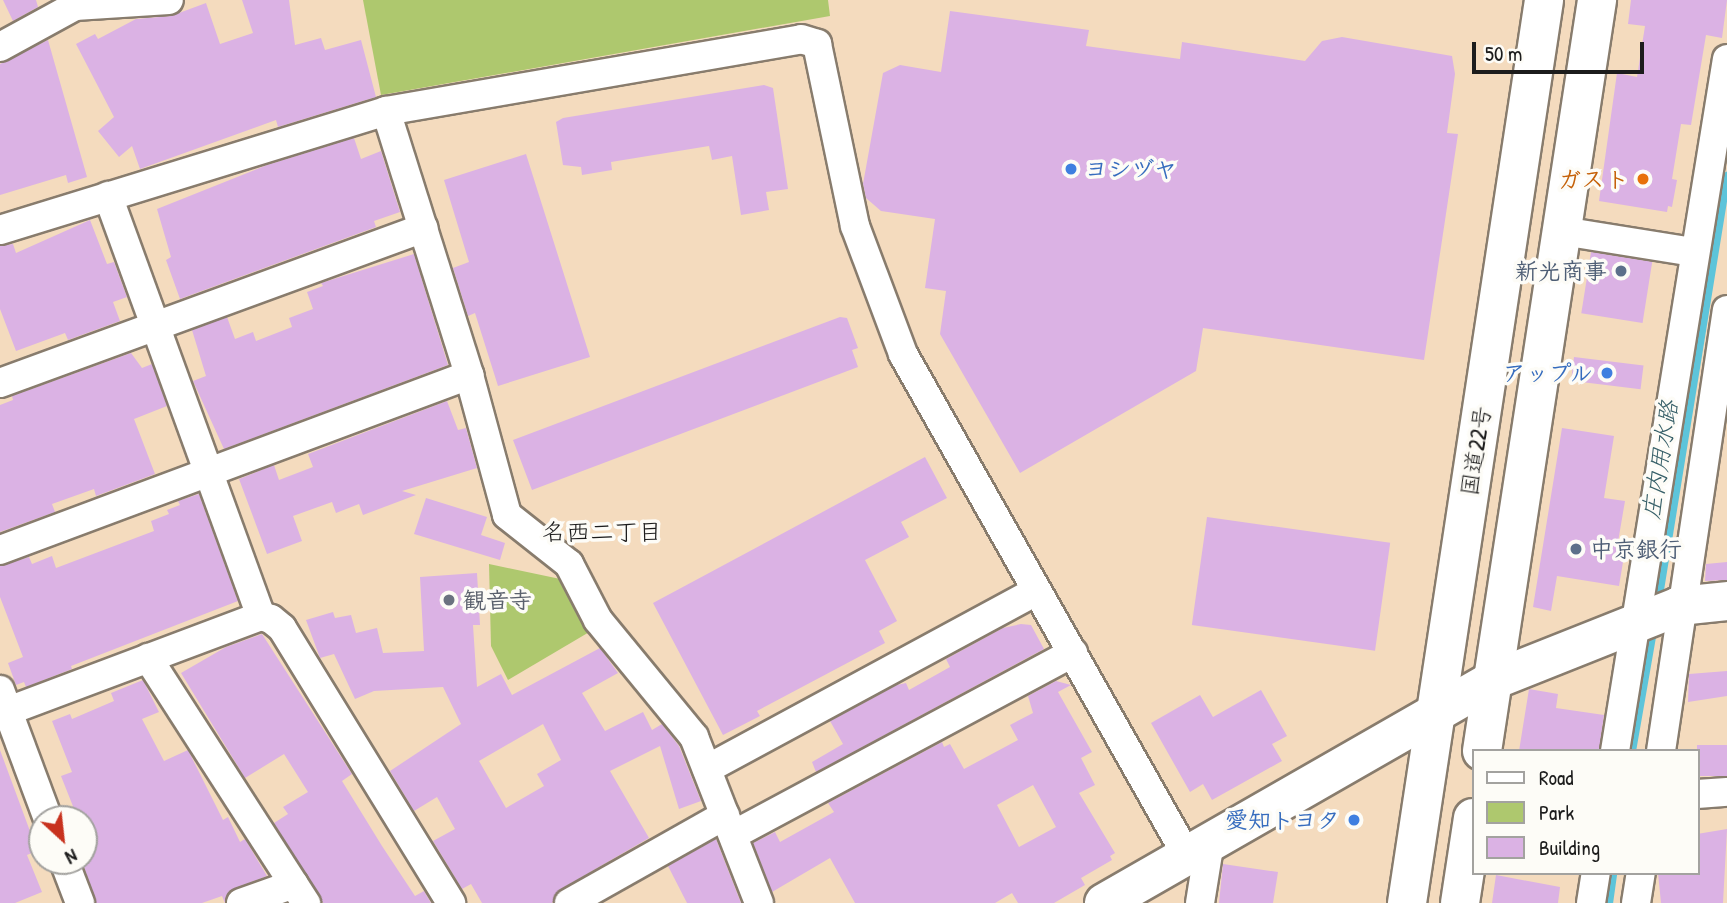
<!DOCTYPE html>
<meta charset="utf-8">
<style>
body{margin:0}
#map{position:relative;width:1727px;height:903px;overflow:hidden;background:#f4dbbe;font-family:"Patrick Hand","Klee One",sans-serif}
div>[style]{position:absolute}
.green>*{inset:0;background:#aec86e}
.stream>*{height:7px;margin:-3.5px;padding:0 3.5px;transform-origin:3.5px;border-radius:3.5px;background:#5dc4da}
.building>*{inset:0;background:#dbb2e4;transform-origin:0 0}
.roads{filter:drop-shadow(2px 0 #887c6d) drop-shadow(-2px 0 #887c6d) drop-shadow(0 2px #887c6d) drop-shadow(0 -2px #887c6d)}
.street>*{height:28px;margin:-14px;padding:0 14px;transform-origin:14px;border-radius:14px;background:#fff}
.secondary>*{height:38px;margin:-19px;padding:0 19px;transform-origin:19px;border-radius:19px;background:#fff}
.highway>*{height:38px;margin:-19px;padding:0 19px;transform-origin:19px;border-radius:19px;background:#fff}
.dots>*{width:19px;height:19px;translate:-50% -50%;box-sizing:border-box;border:4px solid #fdfcf7;border-radius:50%}
span{translate:-50% -50%;white-space:nowrap;text-align:center;line-height:1.15;-webkit-text-stroke:7px #fdfcf7;paint-order:stroke}
.shop-label{font-size:23px;color:#366cbe;font-weight:700}
.left{translate:0 -50%;text-align:left}
.right{translate:-100% -50%;text-align:right}
.food-label{font-size:23px;color:#c56008;font-weight:700}
.service-label{font-size:23px;color:#4e5e75;font-weight:700}
.street-label{font-size:23px;color:#1c1c1c}
.worship-label{font-size:23px;color:#5b616d;font-weight:700}
.water-label{font-size:24px;color:#365f68;font-style:italic}
.neighbourhood-label{font-size:24px;color:#1c1c1c}
.legend{position:absolute;left:1472px;top:749px;width:228px;height:126px;box-sizing:border-box;background:#fdfcf7;border:2px solid #a3a29f;margin:0;padding:9px 12px;list-style:none;font-size:21px;color:#1c1c1c}
.legend li{display:flex;align-items:center;gap:14px;height:35px}
.legend b{width:35px;border:2px solid #a3a29f}
.north{position:absolute;left:28px;top:805px;width:70px;height:70px;box-sizing:border-box;background:#fdfcf7;border:2px solid #a3a29f;border-radius:50%;rotate:153deg;font-size:19px;font-weight:700;line-height:28px;text-align:center;color:#1c1c1c}
.north::after{content:'';display:block;margin:auto;width:24px;height:32px;background:#c8321e;clip-path:polygon(50% 0,100% 100%,50% 72%,0 100%)}
.scale{position:absolute;left:1472px;top:42px;width:172px;height:32px;box-sizing:border-box;border:4px solid #1c1c1c;border-top:0;padding-left:9px;font-size:21px;line-height:24px;white-space:nowrap;color:#1c1c1c;-webkit-text-stroke:5px #fdfcf7;paint-order:stroke}
</style>
<div id="map">
<div class="green">
<div style="clip-path:polygon(363px 0,828px 0,830px 16px,381px 95px)"></div>
<div style="clip-path:polygon(489px 564px,565px 580px,591px 631px,508px 680px,491px 646px)"></div>
</div>
<div class="stream">
<div style="left:1658px;top:602px;width:433px;rotate:-80.8deg"></div>
<div style="left:1632px;top:751px;width:122px;rotate:-80.1deg"></div>
<div style="left:1609px;top:903px;width:30px;rotate:-82deg"></div>
</div>
<div class="building">
<div style="clip-path:polygon(3px 0,36px 0,38px 7px,13px 21px)"></div>
<div style="clip-path:polygon(242px 0,289px 0,295px 45px,321px 38px,325px 50px,361px 40px,376px 97px,278px 127px,276px 120px,140px 169px,132px 146px,119px 157px,98px 131px,114px 117px,76px 44px,95px 34px,98px 39px,136px 19px,171px 16px,206px 3px,220px 44px,253px 33px)"></div>
<div style="clip-path:polygon(1631px 0,1727px 0,1722px 38px,1706px 35px,1691px 125px,1681px 124px,1672px 179px,1677px 180px,1672px 207px,1668px 206px,1667px 212px,1599px 201px,1617px 73px,1637px 77px,1645px 26px,1628px 24px)"></div>
<div style="clip-path:polygon(950px 11px,1089px 30px,1086px 46px,1180px 59px,1182px 42px,1305px 61px,1322px 41px,1342px 37px,1452px 56px,1455px 74px,1447px 133px,1458px 134px,1424px 360px,1203px 328px,1196px 371px,1020px 473px,940px 334px,946px 291px,925px 288px,935px 219px,881px 211px,866px 198px,863px 184px,883px 73px,900px 65px,941px 72px)"></div>
<div style="clip-path:polygon(48px 40px,87px 177px,68px 183px,66px 175px,0 195px,0 64px)"></div>
<div style="clip-path:polygon(764px 85px,773px 88px,788px 189px,766px 192px,769px 210px,741px 215px,732px 156px,712px 160px,709px 146px,611px 162px,612px 170px,582px 175px,581px 167px,563px 165px,556px 122px,563px 118px)"></div>
<div style="clip-path:polygon(354px 138px,361px 159px,381px 151px,400px 212px,374px 221px,376px 227px,180px 299px,166px 260px,171px 257px,157px 209px,267px 165px)"></div>
<div style="clip-path:polygon(526px 154px,590px 357px,498px 386px,475px 313px,468px 316px,453px 268px,469px 262px,444px 180px)"></div>
<div style="clip-path:polygon(90px 220px,107px 264px,114px 262px,127px 297px,113px 302px,120px 321px,68px 340px,65px 333px,16px 351px,0 309px,0 246px,13px 244px,16px 253px)"></div>
<div style="left:1591px;top:252px;width:62px;height:62px;rotate:9deg"></div>
<div style="clip-path:polygon(414px 254px,448px 365px,224px 449px,193px 381px,206px 376px,192px 330px,227px 317px,235px 339px,253px 332px,256px 341px,292px 327px,289px 318px,313px 309px,307px 292px,323px 286px,321px 283px)"></div>
<div style="clip-path:polygon(840px 317px,847px 318px,858px 348px,852px 350px,858px 367px,532px 490px,513px 440px)"></div>
<div style="clip-path:polygon(131px 353px,142px 368px,152px 364px,167px 406px,134px 419px,155px 474px,96px 496px,94px 489px,52px 504px,55px 512px,0 532px,0 405px,13px 400px,12px 396px)"></div>
<div style="left:1574px;top:357px;width:70px;height:24px;rotate:7deg"></div>
<div style="clip-path:polygon(447px 401px,458px 430px,466px 428px,477px 468px,402px 491px,416px 495px,363px 515px,359px 504px,336px 513px,332px 502px,293px 516px,302px 541px,267px 554px,239px 479px,274px 465px,279px 480px,313px 467px,308px 454px)"></div>
<div style="clip-path:polygon(1562px 428px,1614px 436px,1604px 498px,1625px 501px,1618px 542px,1626px 544px,1619px 586px,1557px 576px,1551px 611px,1533px 607px)"></div>
<div style="clip-path:polygon(925px 457px,947px 498px,901px 522px,909px 537px,865px 560px,897px 621px,879px 631px,885px 643px,757px 711px,760px 716px,723px 735px,653px 603px)"></div>
<div style="clip-path:polygon(199px 494px,238px 601px,71px 666px,72px 669px,26px 687px,24px 682px,16px 685px,8px 663px,23px 657px,0 597px,0 566px,29px 557px,32px 564px,52px 556px,56px 568px,154px 531px,151px 521px,169px 514px,167px 510px,180px 505px,178px 501px)"></div>
<div style="clip-path:polygon(426px 498px,487px 517px,481px 535px,505px 543px,500px 560px,414px 534px)"></div>
<div style="left:1207px;top:517px;width:185px;height:109px;rotate:8deg"></div>
<div style="clip-path:polygon(1727px 562px,1727px 580px,1705px 581px,1706px 564px)"></div>
<div style="clip-path:polygon(evenodd,477px 573px,480px 625px,473px 625px,477px 687px,501px 674px,512px 695px,600px 648px,618px 673px,582px 693px,605px 731px,643px 712px,652px 730px,662px 724px,679px 746px,701px 801px,679px 809px,660px 746px,610px 771px,649px 838px,561px 889px,552px 903px,482px 903px,471px 884px,462px 889px,433px 841px,455px 829px,437px 797px,414px 811px,390px 771px,461px 724px,443px 687px,374px 691px,355px 699px,334px 654px,320px 658px,306px 620px,333px 612px,335px 618px,351px 615px,356px 633px,377px 628px,383px 653px,424px 651px,420px 577px,477px 573px,543px 724px,561px 760px,537px 774px,544px 786px,506px 808px,479px 761px,543px 724px)"></div>
<div style="clip-path:polygon(1021px 624px,1031px 625px,1044px 649px,816px 772px,812px 762px,843px 744px,830px 721px,897px 685px,906px 683px,909px 690px,950px 667px,946px 659px,1003px 628px)"></div>
<div style="clip-path:polygon(262px 634px,352px 774px,342px 781px,382px 846px,415px 896px,424px 891px,431px 903px,323px 903px,274px 823px,288px 814px,283px 807px,308px 792px,284px 754px,245px 778px,181px 673px,226px 647px)"></div>
<div style="clip-path:polygon(1727px 671px,1727px 696px,1688px 702px,1689px 674px)"></div>
<div style="clip-path:polygon(143px 680px,159px 712px,142px 719px,164px 761px,188px 750px,223px 820px,228px 817px,240px 842px,245px 839px,267px 876px,235px 888px,225px 903px,222px 896px,202px 903px,96px 903px,82px 861px,84px 819px,78px 819px,61px 776px,72px 772px,52px 721px,70px 714px,72px 719px,114px 701px,111px 693px)"></div>
<div style="clip-path:polygon(evenodd,1056px 681px,1071px 685px,1058px 692px,1092px 752px,1081px 758px,1095px 785px,1079px 793px,1115px 853px,1110px 856px,1112px 860px,1081px 878px,1085px 885px,1054px 903px,1018px 903px,1012px 893px,995px 903px,855px 903px,830px 858px,772px 892px,753px 843px,775px 832px,780px 842px,834px 812px,828px 803px,942px 742px,944px 747px,950px 744px,964px 769px,1018px 740px,1010px 725px,1033px 713px,1028px 696px,1056px 681px,1033px 785px,1056px 827px,1019px 847px,997px 805px,1033px 785px)"></div>
<div style="clip-path:polygon(1529px 689px,1558px 694px,1556px 708px,1604px 715px,1599px 751px,1519px 751px)"></div>
<div style="clip-path:polygon(1261px 690px,1287px 736px,1272px 744px,1282px 761px,1212px 800px,1203px 784px,1190px 792px,1151px 723px,1200px 695px,1213px 717px)"></div>
<div style="left:1727px;top:745px;width:31px;height:30px;rotate:90deg"></div>
<div style="clip-path:polygon(0 750px,34px 842px,30px 844px,34px 852px,27px 855px,42px 892px,15px 903px,0 903px)"></div>
<div style="clip-path:polygon(1727px 829px,1723px 903px,1661px 903px,1658px 873px,1697px 873px,1697px 834px)"></div>
<div style="clip-path:polygon(716px 839px,741px 903px,687px 903px,668px 866px)"></div>
<div style="clip-path:polygon(1223px 864px,1278px 872px,1273px 903px,1219px 903px)"></div>
<div style="clip-path:polygon(1496px 875px,1560px 887px,1558px 903px,1492px 903px)"></div>
</div>
<div class="roads">
<div class="street">
<div style="left:0;top:47px;width:85px;rotate:-28.7deg"></div>
<div style="left:75px;top:6px;width:94px;rotate:-3.7deg"></div>
<div style="left:386px;top:111px;width:277px;rotate:72.5deg"></div>
<div style="left:469px;top:375px;width:145px;rotate:74.8deg"></div>
<div style="left:507px;top:515px;width:79px;rotate:38.3deg"></div>
<div style="left:569px;top:564px;width:63px;rotate:62.6deg"></div>
<div style="left:598px;top:620px;width:151px;rotate:50.6deg"></div>
<div style="left:694px;top:737px;width:178px;rotate:68.6deg"></div>
<div style="left:108px;top:196px;width:447px;rotate:70deg"></div>
<div style="left:0;top:230px;width:404px;rotate:-17.1deg"></div>
<div style="left:386px;top:111px;width:421px;rotate:-9.8deg"></div>
<div style="left:801px;top:39px;width:17px;rotate:17deg"></div>
<div style="left:817px;top:44px;width:186px;rotate:78.2deg"></div>
<div style="left:855px;top:226px;width:137px;rotate:69.4deg"></div>
<div style="left:903px;top:354px;width:575px;rotate:60.49deg"></div>
<div style="left:1562px;top:231px;width:133px;rotate:9.1deg"></div>
<div style="left:0;top:383px;width:451px;rotate:-20.1deg"></div>
<div style="left:0;top:550px;width:501px;rotate:-20.46deg"></div>
<div style="left:148px;top:658px;width:292px;rotate:57.2deg"></div>
<div style="left:0;top:690px;width:138px;rotate:69.6deg"></div>
<div style="left:0;top:714px;width:279px;rotate:-20.6deg"></div>
<div style="left:261px;top:616px;width:10px;rotate:17deg"></div>
<div style="left:271px;top:619px;width:14px;rotate:39deg"></div>
<div style="left:282px;top:628px;width:323px;rotate:58.4deg"></div>
<div style="left:1615px;top:751px;width:701px;rotate:-80.81deg"></div>
<div style="left:1661px;top:751px;width:446px;rotate:-81.5deg"></div>
<div style="left:707px;top:769px;width:372px;rotate:-28.4deg"></div>
<div style="left:1697px;top:794px;width:30px;rotate:-4deg"></div>
<div style="left:733px;top:835px;width:386px;rotate:-28.2deg"></div>
<div style="left:64px;top:861px;width:45px;rotate:69.1deg"></div>
<div style="left:241px;top:903px;width:56px;rotate:-19.7deg"></div>
<div style="left:569px;top:903px;width:179px;rotate:-29.4deg"></div>
<div style="left:1200px;top:903px;width:63px;rotate:-80.8deg"></div>
<div style="left:1591px;top:903px;width:30px;rotate:-81deg"></div>
<div style="left:1636px;top:903px;width:30px;rotate:-81deg"></div>
</div>
<div class="secondary">
<div style="left:1104px;top:903px;width:446px;rotate:-29.8deg"></div>
<div style="left:1491px;top:681px;width:202px;rotate:-21.7deg"></div>
<div style="left:1679px;top:606px;width:48px;rotate:-5.9deg"></div>
</div>
<div class="highway">
<div style="left:1482px;top:751px;width:760px;rotate:-81.29deg"></div>
<div style="left:1407px;top:903px;width:913px;rotate:-81.37deg"></div>
<div style="left:1460px;top:903px;width:86px;rotate:-81.3deg"></div>
</div>
</div>
<div class="dots">
<div style="left:1071px;top:169px;background:#3f7fe0"></div>
<div style="left:1643px;top:179px;background:#e8710a"></div>
<div style="left:1621px;top:271px;background:#5c6f8a"></div>
<div style="left:1607px;top:373px;background:#3f7fe0"></div>
<div style="left:1576px;top:549px;background:#5c6f8a"></div>
<div style="left:449px;top:600px;background:#6b7280"></div>
<div style="left:1354px;top:820px;background:#3f7fe0"></div>
</div>
<div class="shop-label">
<span class="left" style="left:1085px;top:169px">ヨシヅヤ</span>
<span class="right" style="left:1593px;top:373px">アップル</span>
<span class="right" style="left:1340px;top:820px">愛知トヨタ</span>
</div>
<div class="food-label">
<span class="right" style="left:1629px;top:179px">ガスト</span>
</div>
<div class="service-label">
<span class="right" style="left:1607px;top:271px">新光商事</span>
<span class="left" style="left:1590px;top:549px">中京銀行</span>
</div>
<div class="street-label">
<span style="left:1476px;top:451px;rotate:-81deg">国道22号</span>
</div>
<div class="worship-label">
<span class="left" style="left:463px;top:600px">観音寺</span>
</div>
<div class="water-label">
<span style="left:1660px;top:460px;rotate:-81deg">庄内用水路</span>
</div>
<div class="neighbourhood-label">
<span style="left:602px;top:532px">名西二丁目</span>
</div>
<ul class="legend">
<li><b style="height:9px;background:#fff"></b>Road</li>
<li><b style="height:19px;background:#aec86e"></b>Park</li>
<li><b style="height:19px;background:#dbb2e4"></b>Building</li>
</ul>
<div class="north">N</div>
<div class="scale">50 m</div>
</div>
